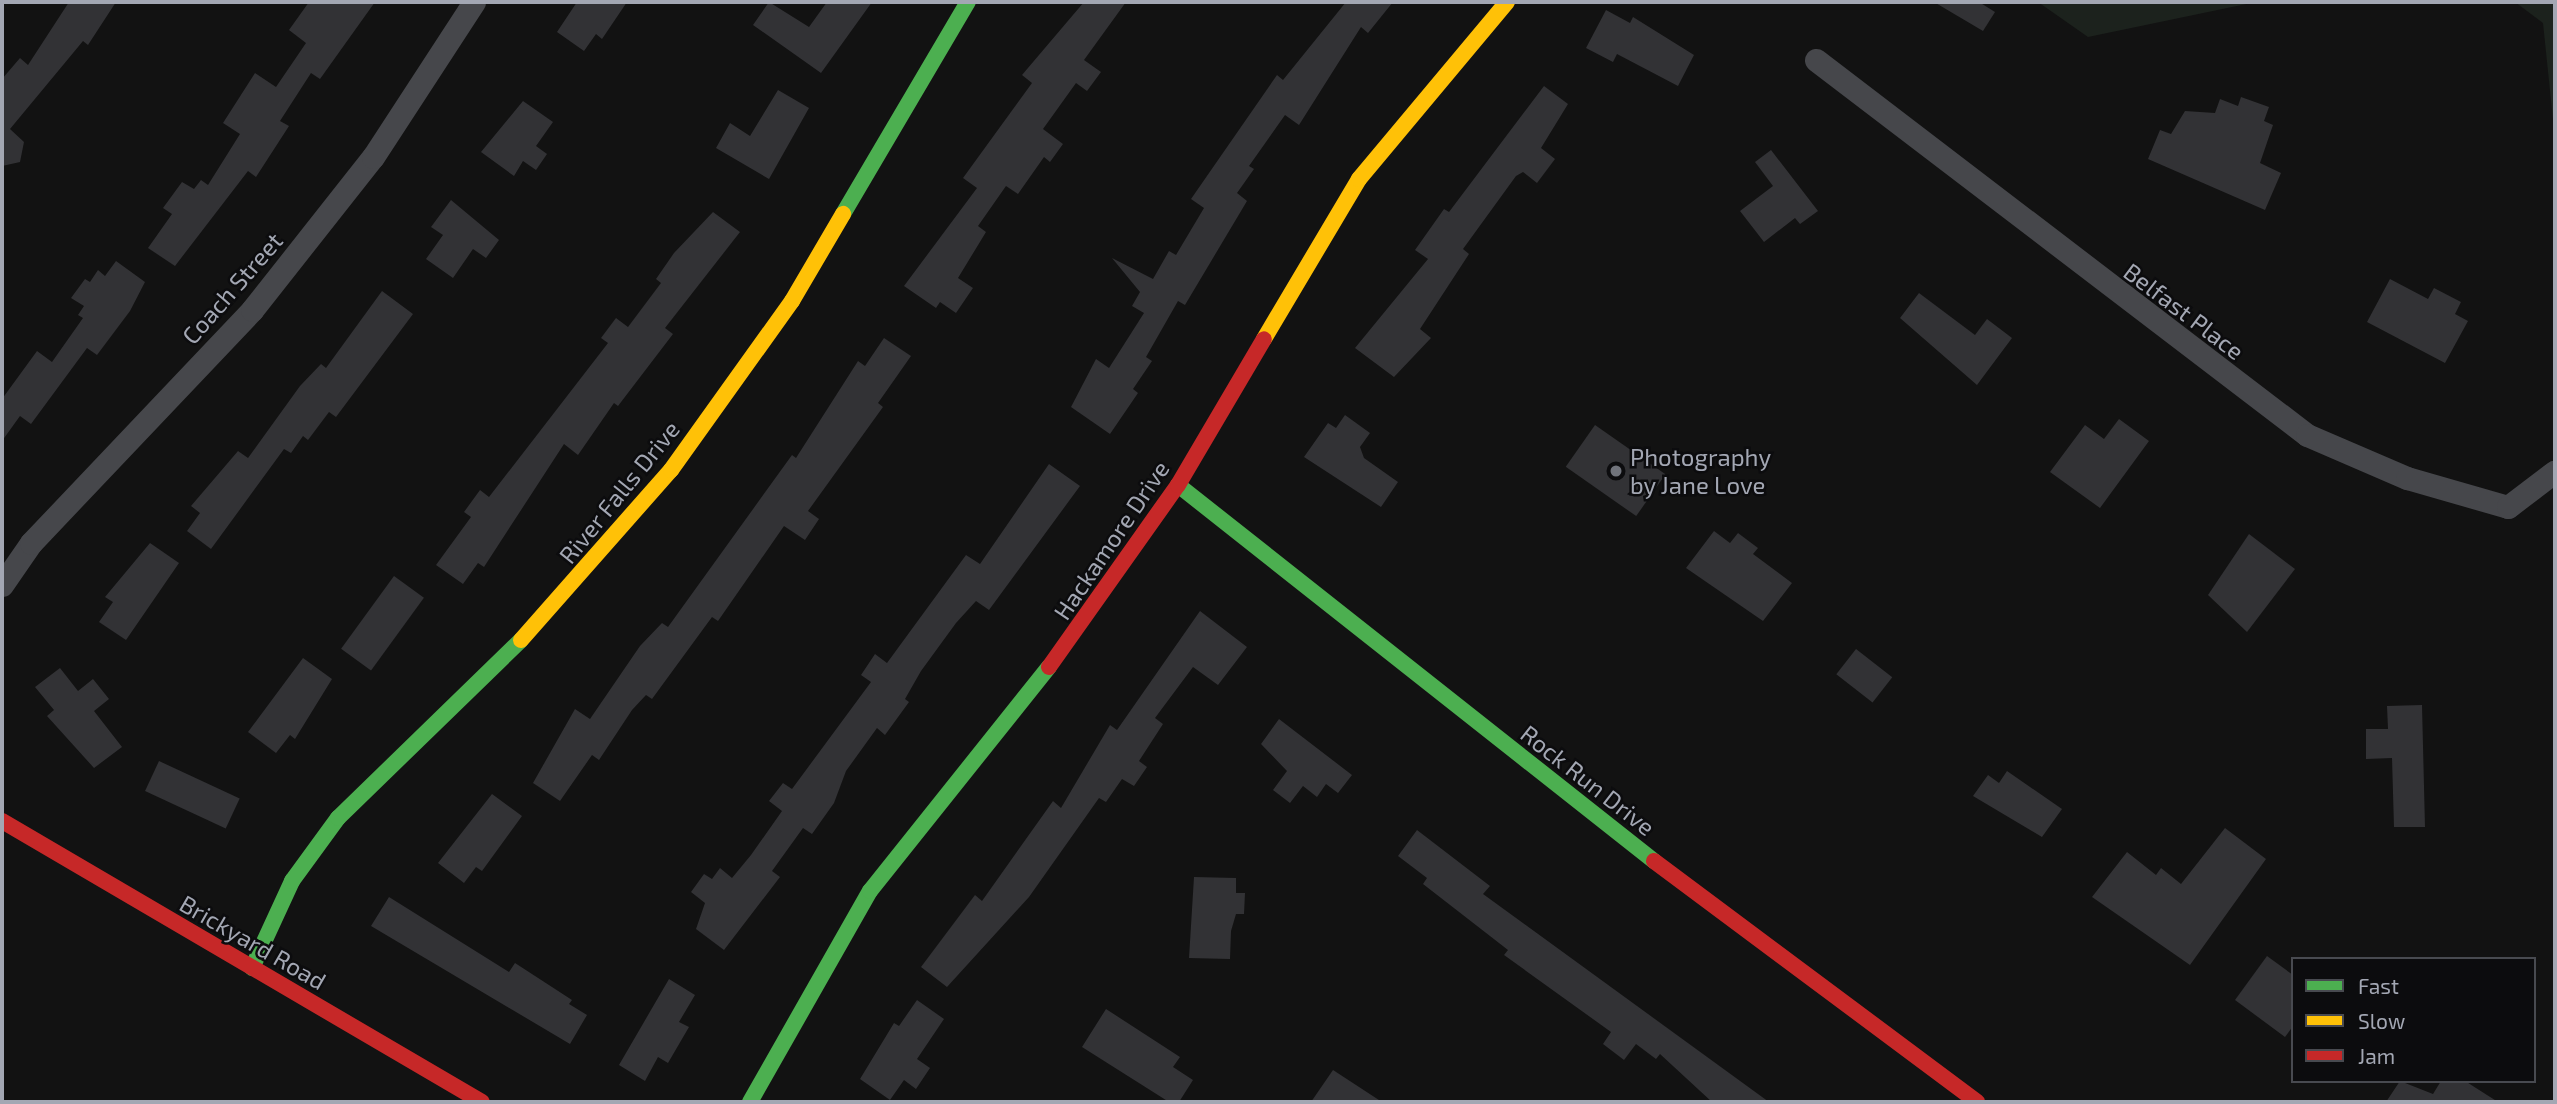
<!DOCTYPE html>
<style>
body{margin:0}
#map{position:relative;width:2557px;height:1104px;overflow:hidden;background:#121212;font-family:"Exo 2",sans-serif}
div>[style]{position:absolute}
.green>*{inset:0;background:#1c221d}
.building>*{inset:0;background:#323235;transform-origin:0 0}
.street>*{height:23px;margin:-11.5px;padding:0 11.5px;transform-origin:11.5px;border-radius:11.5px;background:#46474b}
.fast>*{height:16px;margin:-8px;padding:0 8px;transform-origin:8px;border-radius:8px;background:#4caf50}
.slow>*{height:16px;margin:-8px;padding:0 8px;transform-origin:8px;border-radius:8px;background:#ffc107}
.jam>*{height:16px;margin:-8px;padding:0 8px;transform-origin:8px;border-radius:8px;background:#c62828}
.dots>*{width:19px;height:19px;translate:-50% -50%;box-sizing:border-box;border:4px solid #0c0c0e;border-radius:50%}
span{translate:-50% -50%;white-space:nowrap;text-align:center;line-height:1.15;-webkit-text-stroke:5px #0c0c0e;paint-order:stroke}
.street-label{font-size:24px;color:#a3a7b3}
.poi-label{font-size:24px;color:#a3a7b3}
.left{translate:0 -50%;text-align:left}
.frame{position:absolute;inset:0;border:4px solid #a3a7b3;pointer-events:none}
.legend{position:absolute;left:2291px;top:957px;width:245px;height:126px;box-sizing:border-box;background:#0c0c0e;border:2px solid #484a50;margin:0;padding:9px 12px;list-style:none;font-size:21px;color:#a3a7b3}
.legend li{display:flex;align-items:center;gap:14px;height:35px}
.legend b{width:35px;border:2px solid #484a50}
</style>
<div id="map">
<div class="green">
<div style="clip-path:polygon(2038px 2px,2256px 2px,2088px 37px)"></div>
<div style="clip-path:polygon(2515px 2px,2555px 2px,2555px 139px,2543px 23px)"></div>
</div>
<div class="building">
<div style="clip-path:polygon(69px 2px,116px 2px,88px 45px,83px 41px,10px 129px,24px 142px,20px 162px,2px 166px,2px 79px,20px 58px,28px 65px)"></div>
<div style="clip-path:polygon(309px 2px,375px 2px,320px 79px,311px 73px,280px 121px,289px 126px,256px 177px,248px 171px,175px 266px,148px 248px,172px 214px,163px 208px,182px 182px,194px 189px,201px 180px,208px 185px,240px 134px,223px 123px,255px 73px,276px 87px,306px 43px,289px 30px)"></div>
<div style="clip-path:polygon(577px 2px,627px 2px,602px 39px,596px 34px,584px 51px,557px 32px)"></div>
<div style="clip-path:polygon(769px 2px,809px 27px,827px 2px,872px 2px,821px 73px,753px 25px)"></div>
<div style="clip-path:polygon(1084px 2px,1126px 2px,1084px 60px,1101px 72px,1087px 91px,1076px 83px,1043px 129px,1063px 144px,1050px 162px,1044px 157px,1018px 194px,1006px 186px,978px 226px,986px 232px,958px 278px,973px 288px,956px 313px,940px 302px,936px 308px,904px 286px,977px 188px,963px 178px,1032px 83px,1022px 75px)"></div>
<div style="clip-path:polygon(1346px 2px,1393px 2px,1368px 33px,1361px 27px,1299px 125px,1285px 115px,1249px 166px,1254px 169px,1237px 193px,1247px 201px,1185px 305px,1178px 301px,1146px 357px,1152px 361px,1133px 389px,1138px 393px,1110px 434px,1071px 407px,1096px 359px,1109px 368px,1144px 313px,1132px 306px,1140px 292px,1112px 258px,1153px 279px,1169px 251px,1176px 255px,1204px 208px,1191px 199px,1277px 75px,1283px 80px)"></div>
<div style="clip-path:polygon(1934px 2px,1979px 2px,1995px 12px,1983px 31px)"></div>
<div style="clip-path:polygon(1606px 10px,1630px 23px,1633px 17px,1694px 55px,1678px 86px,1617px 54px,1613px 62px,1586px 48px)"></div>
<div style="clip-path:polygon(1544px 86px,1568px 104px,1541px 148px,1555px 159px,1537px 183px,1523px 172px,1516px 176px,1463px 249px,1469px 254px,1420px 329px,1431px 338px,1394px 377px,1355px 348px,1428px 259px,1415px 250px,1444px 209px,1449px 212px)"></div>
<div style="clip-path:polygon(778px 90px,809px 108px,769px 179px,716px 148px,730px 123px,750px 136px)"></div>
<div style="clip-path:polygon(2241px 97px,2269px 107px,2264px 121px,2273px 125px,2260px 163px,2281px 173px,2265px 210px,2148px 159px,2160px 130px,2171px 134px,2185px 111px,2215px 113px,2220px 99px,2238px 106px)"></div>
<div style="clip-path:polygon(523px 101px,553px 122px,536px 146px,547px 154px,536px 170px,523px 161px,514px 176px,481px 152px)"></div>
<div style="clip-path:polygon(1771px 150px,1818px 211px,1800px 224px,1795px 218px,1764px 242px,1740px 211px,1773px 186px,1755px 162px)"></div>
<div style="clip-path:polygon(451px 200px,499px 240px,486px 258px,473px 249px,453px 278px,426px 259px,443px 235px,431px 227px)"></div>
<div style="clip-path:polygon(713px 212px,740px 232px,665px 328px,673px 334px,618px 406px,614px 403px,578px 455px,564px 444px,484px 567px,478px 563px,463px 584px,436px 565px,471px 517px,464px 512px,480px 490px,489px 497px,608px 343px,601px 338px,616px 318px,628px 327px,661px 283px,656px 279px,674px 253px)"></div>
<div style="clip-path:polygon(116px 261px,145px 282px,130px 311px,97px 355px,87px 348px,31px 424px,20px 416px,2px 441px,2px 399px,37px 351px,52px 362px,83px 318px,78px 315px,84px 306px,71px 298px,85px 279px,90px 282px,98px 270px,105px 276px)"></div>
<div style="clip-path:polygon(2390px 279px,2428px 299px,2434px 288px,2461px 302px,2455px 314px,2468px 321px,2445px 363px,2367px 322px)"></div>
<div style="clip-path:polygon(382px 291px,413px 314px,336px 417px,329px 412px,308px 440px,303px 436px,291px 453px,284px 449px,211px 549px,187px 531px,200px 513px,191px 506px,238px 451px,248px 458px,300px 386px,321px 364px,326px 368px)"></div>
<div style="clip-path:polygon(1919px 293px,1975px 335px,1987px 319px,2012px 338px,1977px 385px,1900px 318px)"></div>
<div style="clip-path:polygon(884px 338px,911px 356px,878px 403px,883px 407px,808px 511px,819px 519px,805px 540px,784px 526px,718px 621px,712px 617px,652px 699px,646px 695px,632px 710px,599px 760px,592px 755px,560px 801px,533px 783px,575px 709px,590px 719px,640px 646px,662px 623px,668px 627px,792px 455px,796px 458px,858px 361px,865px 366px)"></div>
<div style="clip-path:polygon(1345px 415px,1370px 433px,1360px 447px,1364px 458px,1398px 482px,1381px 507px,1304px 457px,1328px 423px,1336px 428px)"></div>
<div style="clip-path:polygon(2119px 419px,2149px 441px,2100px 508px,2050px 472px,2085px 425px,2104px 439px)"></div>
<div style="left:1595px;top:425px;width:86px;height:51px;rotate:35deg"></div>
<div style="clip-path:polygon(1049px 464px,1080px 486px,989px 610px,976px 601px,956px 623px,921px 671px,905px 699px,909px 702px,885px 735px,877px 728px,846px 771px,834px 803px,812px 834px,803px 828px,772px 871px,780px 877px,724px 950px,696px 929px,705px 903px,691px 892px,704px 874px,712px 879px,720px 868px,732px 878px,751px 855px,782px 811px,769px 801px,783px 783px,792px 789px,871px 682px,861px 675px,875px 654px,887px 663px,966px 555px,980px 564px)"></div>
<div style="clip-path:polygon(1714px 531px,1730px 543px,1738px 533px,1758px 548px,1753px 554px,1792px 583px,1763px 621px,1686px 568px)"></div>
<div style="clip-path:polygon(2249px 534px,2295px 569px,2247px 632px,2208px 595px)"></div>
<div style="clip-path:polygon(150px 543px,179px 563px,126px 640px,99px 622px,113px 602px,105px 597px)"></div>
<div style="left:394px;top:576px;width:37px;height:90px;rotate:36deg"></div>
<div style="clip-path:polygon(1200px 611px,1247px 647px,1218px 685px,1193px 667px,1155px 718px,1163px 724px,1139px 761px,1147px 767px,1134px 786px,1122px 779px,1106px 802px,1099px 798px,1029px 897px,947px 987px,921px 967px,975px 895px,982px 901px,1053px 801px,1061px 808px,1110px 725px,1117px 730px)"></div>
<div style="left:1856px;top:649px;width:46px;height:32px;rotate:38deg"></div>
<div style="clip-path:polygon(303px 658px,332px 679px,295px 739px,290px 735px,276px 753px,248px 732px)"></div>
<div style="clip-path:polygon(60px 668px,78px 691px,93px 679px,109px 699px,94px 711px,122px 747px,94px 768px,47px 716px,54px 710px,35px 687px)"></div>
<div style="clip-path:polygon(2422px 705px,2425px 827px,2394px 827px,2392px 758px,2366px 759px,2366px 729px,2388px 729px,2387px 706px)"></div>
<div style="clip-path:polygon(1279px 719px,1352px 775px,1338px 793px,1326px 784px,1317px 797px,1303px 786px,1290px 803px,1273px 790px,1287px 771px,1261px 744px)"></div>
<div style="left:159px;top:761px;width:89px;height:33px;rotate:25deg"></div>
<div style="clip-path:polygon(2007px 771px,2062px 809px,2042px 837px,1973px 796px,1988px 775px,1999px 783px)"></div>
<div style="clip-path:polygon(492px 794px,522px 816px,482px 871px,476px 867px,464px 883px,438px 863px)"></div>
<div style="clip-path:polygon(2225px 828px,2266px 859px,2190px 965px,2092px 897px,2127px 852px,2156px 875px,2161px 868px,2181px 884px)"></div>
<div style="clip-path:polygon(1417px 830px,1490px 886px,1483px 894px,1769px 1102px,1712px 1102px,1660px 1054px,1656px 1059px,1636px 1044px,1624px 1060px,1603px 1044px,1611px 1032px,1504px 955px,1508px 950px,1423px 884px,1427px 878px,1398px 856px)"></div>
<div style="clip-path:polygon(1194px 877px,1236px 878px,1236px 893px,1245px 893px,1244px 914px,1236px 914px,1231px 931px,1230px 959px,1189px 958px)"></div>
<div style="clip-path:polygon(389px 897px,509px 972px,515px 963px,572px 1000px,569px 1004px,587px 1015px,570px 1044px,371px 926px)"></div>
<div style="clip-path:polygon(2267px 956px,2293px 975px,2293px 1026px,2285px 1037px,2235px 1000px)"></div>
<div style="clip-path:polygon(669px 979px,695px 995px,679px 1022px,689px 1027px,668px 1063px,658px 1057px,645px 1081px,619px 1065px)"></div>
<div style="clip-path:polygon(917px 1000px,944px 1019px,917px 1059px,930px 1068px,916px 1089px,904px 1080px,890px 1100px,860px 1079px,894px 1023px,899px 1026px)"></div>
<div style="clip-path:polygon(1106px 1009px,1180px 1057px,1173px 1067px,1193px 1080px,1179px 1102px,1169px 1102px,1082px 1047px)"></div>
<div style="clip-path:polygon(1333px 1070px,1382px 1102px,1311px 1102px)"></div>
<div style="clip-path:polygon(2400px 1081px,2433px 1094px,2441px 1081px,2465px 1081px,2498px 1102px,2386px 1102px)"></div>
</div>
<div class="street">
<div style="left:1816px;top:60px;width:618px;rotate:37.37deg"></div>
<div style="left:2307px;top:435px;width:109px;rotate:23.3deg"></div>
<div style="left:2407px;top:478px;width:105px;rotate:16deg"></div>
<div style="left:2508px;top:507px;width:58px;rotate:-37.3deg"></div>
<div style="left:2px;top:585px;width:51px;rotate:-55.4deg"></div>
<div style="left:31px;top:543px;width:321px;rotate:-46.5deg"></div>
<div style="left:252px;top:310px;width:195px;rotate:-51.7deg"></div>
<div style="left:373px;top:157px;width:185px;rotate:-56.9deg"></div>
</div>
<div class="fast">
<div style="left:843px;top:214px;width:246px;rotate:-59.5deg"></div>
<div style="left:1178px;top:485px;width:607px;rotate:38.31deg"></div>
<div style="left:252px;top:968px;width:96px;rotate:-65.3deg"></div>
<div style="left:292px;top:881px;width:78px;rotate:-53.9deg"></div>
<div style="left:338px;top:818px;width:255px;rotate:-44.2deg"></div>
<div style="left:750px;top:1102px;width:243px;rotate:-60.4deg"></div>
<div style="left:870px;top:891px;width:287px;rotate:-51.4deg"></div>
</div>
<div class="slow">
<div style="left:1264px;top:339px;width:186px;rotate:-59.3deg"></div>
<div style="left:1359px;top:179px;width:231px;rotate:-50.1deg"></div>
<div style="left:521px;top:640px;width:227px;rotate:-48.6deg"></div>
<div style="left:671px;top:470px;width:208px;rotate:-54.4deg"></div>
<div style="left:792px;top:301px;width:101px;rotate:-59.6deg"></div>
</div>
<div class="jam">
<div style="left:1049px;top:667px;width:223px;rotate:-54.7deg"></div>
<div style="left:1178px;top:485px;width:169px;rotate:-59.5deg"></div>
<div style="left:2px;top:821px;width:556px;rotate:30.35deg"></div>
<div style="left:1654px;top:861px;width:403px;rotate:36.7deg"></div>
</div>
<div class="dots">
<div style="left:1616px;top:471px;background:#70737b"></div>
</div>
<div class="street-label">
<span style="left:232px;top:288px;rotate:-49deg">Coach Street</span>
<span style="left:2184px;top:311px;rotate:37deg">Belfast Place</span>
<span style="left:619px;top:492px;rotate:-51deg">River Falls Drive</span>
<span style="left:1111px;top:540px;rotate:-56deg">Hackamore Drive</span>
<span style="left:1588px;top:780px;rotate:38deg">Rock Run Drive</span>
<span style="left:253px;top:942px;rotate:30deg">Brickyard Road</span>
</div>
<div class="poi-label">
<span class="left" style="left:1630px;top:471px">Photography<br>by Jane Love</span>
</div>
<div class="frame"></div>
<ul class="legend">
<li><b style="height:9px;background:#4caf50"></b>Fast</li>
<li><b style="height:9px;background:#ffc107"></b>Slow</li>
<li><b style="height:9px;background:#c62828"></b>Jam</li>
</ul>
</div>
